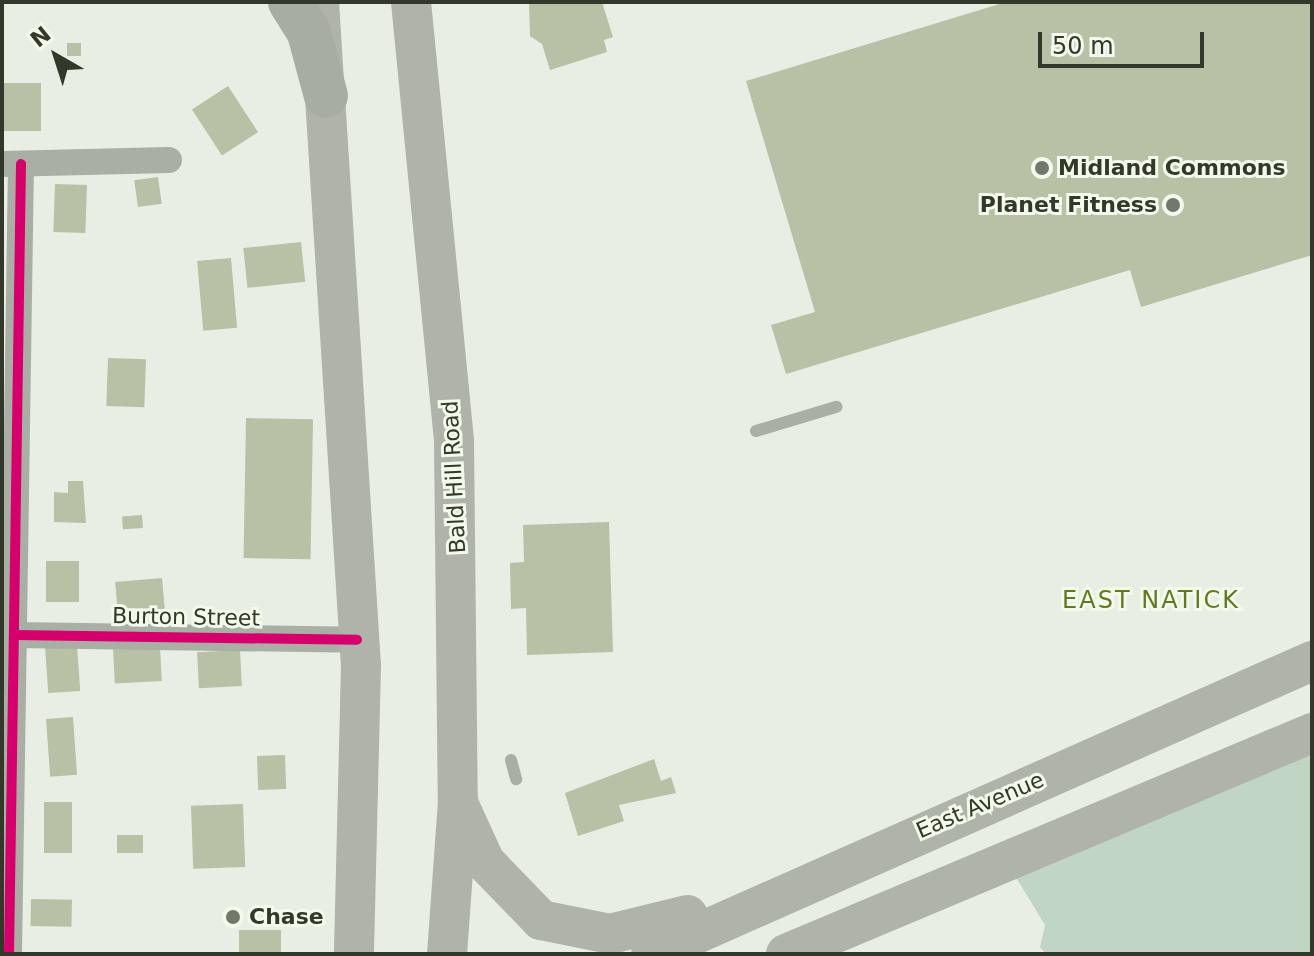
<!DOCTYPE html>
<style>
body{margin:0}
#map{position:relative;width:1314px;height:956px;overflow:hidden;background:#e8eee3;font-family:"DejaVu Sans",sans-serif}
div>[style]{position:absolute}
.green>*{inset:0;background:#c0d5c4}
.building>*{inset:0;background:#b8c0a5;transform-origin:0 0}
.service>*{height:12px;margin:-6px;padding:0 6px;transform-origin:6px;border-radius:6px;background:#aaafa5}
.minor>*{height:26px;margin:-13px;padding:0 13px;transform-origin:13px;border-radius:13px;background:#aaafa5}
.primary>*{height:40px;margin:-20px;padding:0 20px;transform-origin:20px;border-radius:20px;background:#afb3a9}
.motorway>*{height:44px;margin:-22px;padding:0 22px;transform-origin:22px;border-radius:22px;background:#a7ada2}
.cycleway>*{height:10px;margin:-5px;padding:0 5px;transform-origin:5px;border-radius:5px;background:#d6006c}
.dots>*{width:22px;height:22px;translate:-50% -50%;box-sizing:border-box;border:4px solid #f2faeb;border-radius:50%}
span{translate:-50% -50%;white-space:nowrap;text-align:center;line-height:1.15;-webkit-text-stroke:6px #f2faeb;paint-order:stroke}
.poi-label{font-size:22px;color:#33382a;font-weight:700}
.left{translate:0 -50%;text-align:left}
.right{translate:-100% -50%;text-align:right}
.street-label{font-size:22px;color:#33382a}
.neighbourhood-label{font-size:24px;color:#647824;letter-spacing:2px}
.frame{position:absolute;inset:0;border:4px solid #33382a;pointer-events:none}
.north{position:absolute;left:16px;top:16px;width:80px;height:80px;-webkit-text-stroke:6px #f2faeb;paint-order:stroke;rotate:321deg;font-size:22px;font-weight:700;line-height:32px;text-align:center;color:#33382a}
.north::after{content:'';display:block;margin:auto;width:28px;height:36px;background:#33382a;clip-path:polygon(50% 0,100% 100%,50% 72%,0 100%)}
.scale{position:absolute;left:1038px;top:32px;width:166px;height:36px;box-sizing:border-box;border:4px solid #33382a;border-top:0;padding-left:10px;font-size:24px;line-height:28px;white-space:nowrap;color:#33382a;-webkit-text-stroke:6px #f2faeb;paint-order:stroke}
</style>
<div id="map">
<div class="green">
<div style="clip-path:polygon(1312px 734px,1312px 954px,1046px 954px,1040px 947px,1045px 925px,1006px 861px)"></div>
</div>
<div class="building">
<div style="clip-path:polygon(529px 2px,602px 2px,613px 37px,604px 40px,607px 52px,550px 70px,542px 44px,530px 36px)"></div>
<div style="clip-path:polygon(1006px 2px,1312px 2px,1312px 255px,1141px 307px,1130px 270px,786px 374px,771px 325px,815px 312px,746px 81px)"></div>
<div style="left:67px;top:43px;width:14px;height:13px"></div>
<div style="left:2px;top:83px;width:39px;height:48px"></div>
<div style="left:228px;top:86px;width:55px;height:43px;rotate:57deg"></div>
<div style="left:158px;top:177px;width:27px;height:24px;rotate:82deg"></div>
<div style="left:55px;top:184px;width:32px;height:48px;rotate:2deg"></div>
<div style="left:301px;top:242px;width:40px;height:58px;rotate:84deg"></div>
<div style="left:231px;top:258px;width:70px;height:34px;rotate:85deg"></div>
<div style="left:108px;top:358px;width:38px;height:48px;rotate:2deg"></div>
<div style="left:246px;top:418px;width:67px;height:140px;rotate:1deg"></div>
<div style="clip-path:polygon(68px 481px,83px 481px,86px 523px,54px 522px,54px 492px,68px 493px)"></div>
<div style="left:142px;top:515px;width:13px;height:20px;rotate:86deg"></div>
<div style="clip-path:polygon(609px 522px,613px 652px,527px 655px,526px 608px,511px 609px,510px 563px,524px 562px,523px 525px)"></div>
<div style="left:46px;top:561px;width:33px;height:41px"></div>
<div style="left:162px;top:578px;width:34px;height:47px;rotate:85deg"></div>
<div style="left:77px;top:645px;width:46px;height:32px;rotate:86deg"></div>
<div style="left:160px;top:647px;width:34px;height:47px;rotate:87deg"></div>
<div style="left:240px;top:650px;width:36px;height:43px;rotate:87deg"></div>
<div style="left:73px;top:717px;width:58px;height:27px;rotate:86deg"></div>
<div style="left:285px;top:755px;width:34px;height:28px;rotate:88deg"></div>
<div style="clip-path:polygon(654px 759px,661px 781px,671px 777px,676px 793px,619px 805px,624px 821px,578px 836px,565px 793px)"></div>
<div style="left:44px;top:802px;width:28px;height:51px"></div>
<div style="left:243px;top:804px;width:63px;height:52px;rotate:88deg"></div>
<div style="left:117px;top:835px;width:26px;height:18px"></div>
<div style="left:31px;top:899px;width:41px;height:27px;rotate:1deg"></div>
<div style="left:239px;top:930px;width:42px;height:24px"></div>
</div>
<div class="service">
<div style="left:756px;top:431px;width:84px;rotate:-16.7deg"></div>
<div style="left:511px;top:760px;width:20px;rotate:75deg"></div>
</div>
<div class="minor">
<div style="left:2px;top:164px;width:167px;rotate:-1.4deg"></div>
<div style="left:14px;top:635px;width:343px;rotate:0.8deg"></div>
<div style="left:9px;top:954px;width:790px;rotate:-89.13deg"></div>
</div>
<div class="primary">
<div style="left:319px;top:2px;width:664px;rotate:86.38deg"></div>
<div style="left:361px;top:665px;width:289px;rotate:91.4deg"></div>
<div style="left:411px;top:2px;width:441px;rotate:84.4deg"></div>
<div style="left:454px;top:441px;width:360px;rotate:89.4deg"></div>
<div style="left:458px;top:801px;width:153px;rotate:94.1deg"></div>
<div style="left:459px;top:805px;width:63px;rotate:65.5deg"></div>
<div style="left:485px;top:862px;width:81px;rotate:46deg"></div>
<div style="left:541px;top:920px;width:70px;rotate:11.5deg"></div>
<div style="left:610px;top:934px;width:80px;rotate:-13.7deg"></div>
<div style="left:651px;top:954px;width:723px;rotate:-23.91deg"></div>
<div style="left:786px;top:954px;width:571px;rotate:-22.79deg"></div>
</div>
<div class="motorway">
<div style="left:290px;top:2px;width:36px;rotate:58deg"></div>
<div style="left:309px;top:33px;width:65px;rotate:74.9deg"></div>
</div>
<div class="cycleway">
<div style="left:14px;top:635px;width:343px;rotate:0.8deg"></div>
<div style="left:9px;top:954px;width:790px;rotate:-89.13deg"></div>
</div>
<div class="dots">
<div style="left:1042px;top:168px;background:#72786b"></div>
<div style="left:1173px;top:205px;background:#72786b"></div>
<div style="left:233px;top:917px;background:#72786b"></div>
</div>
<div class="poi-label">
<span class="left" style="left:1058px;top:168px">Midland Commons</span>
<span class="right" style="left:1157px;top:205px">Planet Fitness</span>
<span class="left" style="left:249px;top:917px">Chase</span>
</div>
<div class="street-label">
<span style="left:454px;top:477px;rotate:-93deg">Bald Hill Road</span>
<span style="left:186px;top:617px;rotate:1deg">Burton Street</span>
<span style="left:980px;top:805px;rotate:-23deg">East Avenue</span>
</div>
<div class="neighbourhood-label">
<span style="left:1151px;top:601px">EAST NATICK</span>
</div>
<div class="frame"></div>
<div class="north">N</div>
<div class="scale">50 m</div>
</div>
